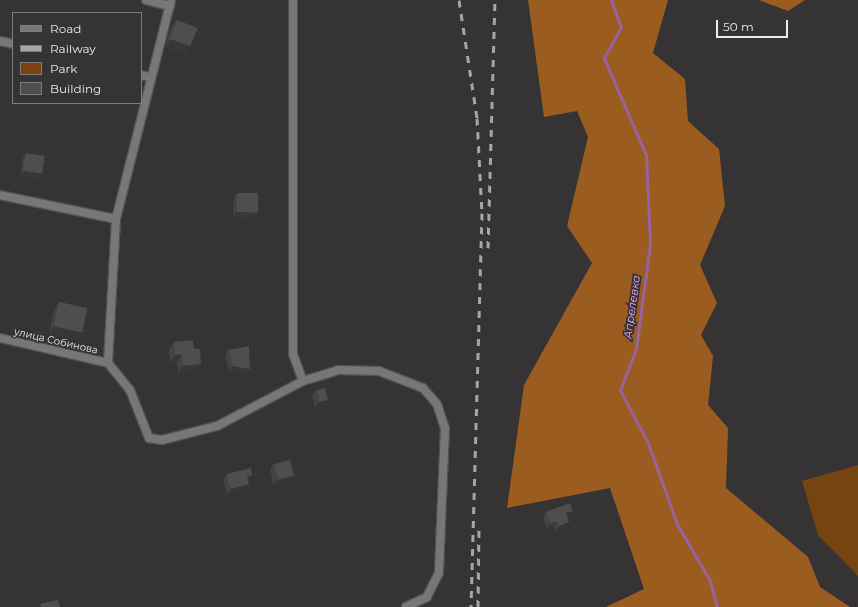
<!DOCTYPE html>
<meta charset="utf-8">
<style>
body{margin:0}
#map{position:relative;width:858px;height:607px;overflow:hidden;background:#363334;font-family:Montserrat,sans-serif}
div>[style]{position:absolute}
.green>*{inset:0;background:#764410}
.forest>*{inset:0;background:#9a5d1f}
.stream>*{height:3px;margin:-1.5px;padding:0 1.5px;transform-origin:1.5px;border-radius:1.5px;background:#9a639f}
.roads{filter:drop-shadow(1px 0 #535051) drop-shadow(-1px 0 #535051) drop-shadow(0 1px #535051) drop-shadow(0 -1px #535051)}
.minor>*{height:8px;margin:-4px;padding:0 4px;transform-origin:4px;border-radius:4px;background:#787776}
.rail>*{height:3px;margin-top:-1.5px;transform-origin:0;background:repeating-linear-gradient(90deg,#a7a5a5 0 7px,transparent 0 14px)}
.wall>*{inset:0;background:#454243}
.shaded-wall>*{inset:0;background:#383637}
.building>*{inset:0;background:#504d4e;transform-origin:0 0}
span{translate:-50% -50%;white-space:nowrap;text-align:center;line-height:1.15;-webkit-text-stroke:3.5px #363334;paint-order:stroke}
.street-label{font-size:10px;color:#ebe9e9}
.water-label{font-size:11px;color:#f3a8fb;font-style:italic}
.legend{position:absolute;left:12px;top:12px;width:130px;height:92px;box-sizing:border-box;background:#363334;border:1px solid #7e7c7c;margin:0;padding:5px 7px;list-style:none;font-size:12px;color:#ebe9e9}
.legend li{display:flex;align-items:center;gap:8px;height:20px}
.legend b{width:20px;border:1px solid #7e7c7c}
.scale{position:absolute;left:716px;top:20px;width:72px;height:18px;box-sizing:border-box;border:2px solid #ebe9e9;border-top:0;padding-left:5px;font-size:12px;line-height:14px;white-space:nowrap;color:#ebe9e9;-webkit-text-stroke:3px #363334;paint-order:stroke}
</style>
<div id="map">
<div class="green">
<div style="clip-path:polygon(858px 465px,858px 576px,818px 535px,802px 481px)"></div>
</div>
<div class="forest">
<div style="clip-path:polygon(528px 0,668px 0,653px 53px,685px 79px,688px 121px,719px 149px,725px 206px,700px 265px,717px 303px,701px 335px,713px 356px,708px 405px,728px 428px,726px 488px,808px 557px,820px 587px,850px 607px,606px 607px,644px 589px,610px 488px,507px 508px,524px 385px,592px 263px,567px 226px,588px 137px,577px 111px,544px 117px)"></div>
<div style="clip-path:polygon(759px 0,805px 0,788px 11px)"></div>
</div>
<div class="stream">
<div style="left:611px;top:0;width:29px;rotate:70deg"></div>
<div style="left:621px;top:27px;width:35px;rotate:119deg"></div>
<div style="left:604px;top:58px;width:106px;rotate:66.6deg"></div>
<div style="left:646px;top:155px;width:89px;rotate:87.4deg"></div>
<div style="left:650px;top:244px;width:106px;rotate:97.6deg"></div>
<div style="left:636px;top:349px;width:44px;rotate:111.3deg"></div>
<div style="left:620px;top:390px;width:60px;rotate:62.2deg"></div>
<div style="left:648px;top:443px;width:86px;rotate:70.3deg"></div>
<div style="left:677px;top:524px;width:66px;rotate:59.9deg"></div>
<div style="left:710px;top:581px;width:27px;rotate:75deg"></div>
</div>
<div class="roads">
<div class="minor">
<div style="left:146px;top:0;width:25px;rotate:14deg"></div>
<div style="left:171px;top:0;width:226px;rotate:104.1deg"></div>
<div style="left:116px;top:219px;width:144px;rotate:93.2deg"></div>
<div style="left:108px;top:363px;width:35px;rotate:51deg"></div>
<div style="left:130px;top:390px;width:52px;rotate:68.4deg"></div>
<div style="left:149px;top:438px;width:13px;rotate:9deg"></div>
<div style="left:162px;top:440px;width:57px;rotate:-14.3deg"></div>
<div style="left:217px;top:426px;width:97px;rotate:-27.6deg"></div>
<div style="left:303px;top:381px;width:37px;rotate:-17deg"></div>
<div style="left:338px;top:370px;width:41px;rotate:1.4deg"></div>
<div style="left:379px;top:371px;width:47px;rotate:21.1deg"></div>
<div style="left:423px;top:388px;width:21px;rotate:49deg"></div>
<div style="left:437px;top:404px;width:25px;rotate:72deg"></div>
<div style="left:445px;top:428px;width:145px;rotate:92.4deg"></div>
<div style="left:439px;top:573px;width:27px;rotate:117deg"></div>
<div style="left:427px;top:597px;width:23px;rotate:155deg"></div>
<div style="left:293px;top:0;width:354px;rotate:90deg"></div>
<div style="left:293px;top:354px;width:29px;rotate:70deg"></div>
<div style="left:0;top:41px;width:13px;rotate:13deg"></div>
<div style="left:141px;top:75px;width:9px;rotate:13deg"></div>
<div style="left:0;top:195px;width:118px;rotate:11.7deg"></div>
<div style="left:0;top:338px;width:111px;rotate:13deg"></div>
</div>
</div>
<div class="rail">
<div style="left:459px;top:0;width:119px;rotate:81.3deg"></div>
<div style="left:477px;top:118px;width:95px;rotate:87deg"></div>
<div style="left:482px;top:213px;width:394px;rotate:91.6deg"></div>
<div style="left:488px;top:248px;width:248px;rotate:-88.4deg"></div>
<div style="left:478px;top:607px;width:81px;rotate:-89.3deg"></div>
</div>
<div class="wall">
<div style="clip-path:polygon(177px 20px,185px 55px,165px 47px,171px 27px)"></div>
<div style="clip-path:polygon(26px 153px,43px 173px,39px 178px,20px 176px,23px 158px)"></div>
<div style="clip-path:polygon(237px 193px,257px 213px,254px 218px,233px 217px,234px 198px)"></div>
<div style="clip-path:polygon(59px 302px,85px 332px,80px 339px,49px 333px,54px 310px)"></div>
<div style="clip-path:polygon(174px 342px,196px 372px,178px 373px,177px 362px,170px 362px,169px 350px)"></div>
<div style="clip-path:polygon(228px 350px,246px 374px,229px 371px,225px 355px)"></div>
<div style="clip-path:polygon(316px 390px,328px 400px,324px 405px,315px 407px,312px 395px)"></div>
<div style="clip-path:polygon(273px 464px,290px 480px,273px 484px,270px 469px)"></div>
<div style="clip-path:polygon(227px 474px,252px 475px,249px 480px,248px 480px,249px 484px,245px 489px,227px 494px,223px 479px)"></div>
<div style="clip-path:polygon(546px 512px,569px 516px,567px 517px,566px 527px,555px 531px,554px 526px,547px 529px,543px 517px)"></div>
</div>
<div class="shaded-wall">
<div style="clip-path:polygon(170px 39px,191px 47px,185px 55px,165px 47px)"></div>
<div style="clip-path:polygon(95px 103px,112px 103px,110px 107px,95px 104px)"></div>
<div style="clip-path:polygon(24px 171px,43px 173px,39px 178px,20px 176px)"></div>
<div style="clip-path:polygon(237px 212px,257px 213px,254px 218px,233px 217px)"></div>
<div style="clip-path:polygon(54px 326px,85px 332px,80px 339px,49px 333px)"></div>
<div style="clip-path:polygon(182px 354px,177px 362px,170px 362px,175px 355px)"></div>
<div style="clip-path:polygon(201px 364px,196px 372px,178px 373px,183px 366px)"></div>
<div style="clip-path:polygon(233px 366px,250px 369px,246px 374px,229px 371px)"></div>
<div style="clip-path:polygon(328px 400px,324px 405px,315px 407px,318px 402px)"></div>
<div style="clip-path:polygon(252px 475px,249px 480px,243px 482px,247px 476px)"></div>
<div style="clip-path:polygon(294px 475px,290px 480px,273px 484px,277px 479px)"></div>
<div style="clip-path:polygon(249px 484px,245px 489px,227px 494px,230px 489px)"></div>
<div style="clip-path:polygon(573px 511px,569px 516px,563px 518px,566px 513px)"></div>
<div style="clip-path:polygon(557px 521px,554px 526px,547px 529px,551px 524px)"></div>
<div style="clip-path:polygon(569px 522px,566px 527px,555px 531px,559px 526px)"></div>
</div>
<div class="building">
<div style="left:177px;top:20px;width:22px;height:20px;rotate:21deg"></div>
<div style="left:26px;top:153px;width:19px;height:18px;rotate:9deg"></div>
<div style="left:237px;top:193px;width:21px;height:19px"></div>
<div style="left:59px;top:302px;width:29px;height:25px;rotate:12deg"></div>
<div style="clip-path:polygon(193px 340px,194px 349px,200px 349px,201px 364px,183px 366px,182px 354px,175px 355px,174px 342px)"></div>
<div style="clip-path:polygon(249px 346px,250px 369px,233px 366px,228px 350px)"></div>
<div style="left:325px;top:388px;width:12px;height:9px;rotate:76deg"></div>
<div style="left:290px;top:460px;width:16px;height:17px;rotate:75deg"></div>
<div style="clip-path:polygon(251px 468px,252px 475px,247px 476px,249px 484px,230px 489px,227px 474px)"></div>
<div style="clip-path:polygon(570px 503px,573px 511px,566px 513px,569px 522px,559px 526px,557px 521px,551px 524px,546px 512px)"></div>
<div style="clip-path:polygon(58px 600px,60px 607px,41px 607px,40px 604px)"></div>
</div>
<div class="street-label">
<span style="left:56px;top:341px;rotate:13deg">улица Собинова</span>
</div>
<div class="water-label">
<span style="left:632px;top:307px;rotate:-82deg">Апрелевка</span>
</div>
<ul class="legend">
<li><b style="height:5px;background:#787776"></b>Road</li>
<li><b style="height:5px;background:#a7a5a5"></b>Railway</li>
<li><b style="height:11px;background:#764410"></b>Park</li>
<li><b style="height:11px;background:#504d4e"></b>Building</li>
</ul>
<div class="scale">50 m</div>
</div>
